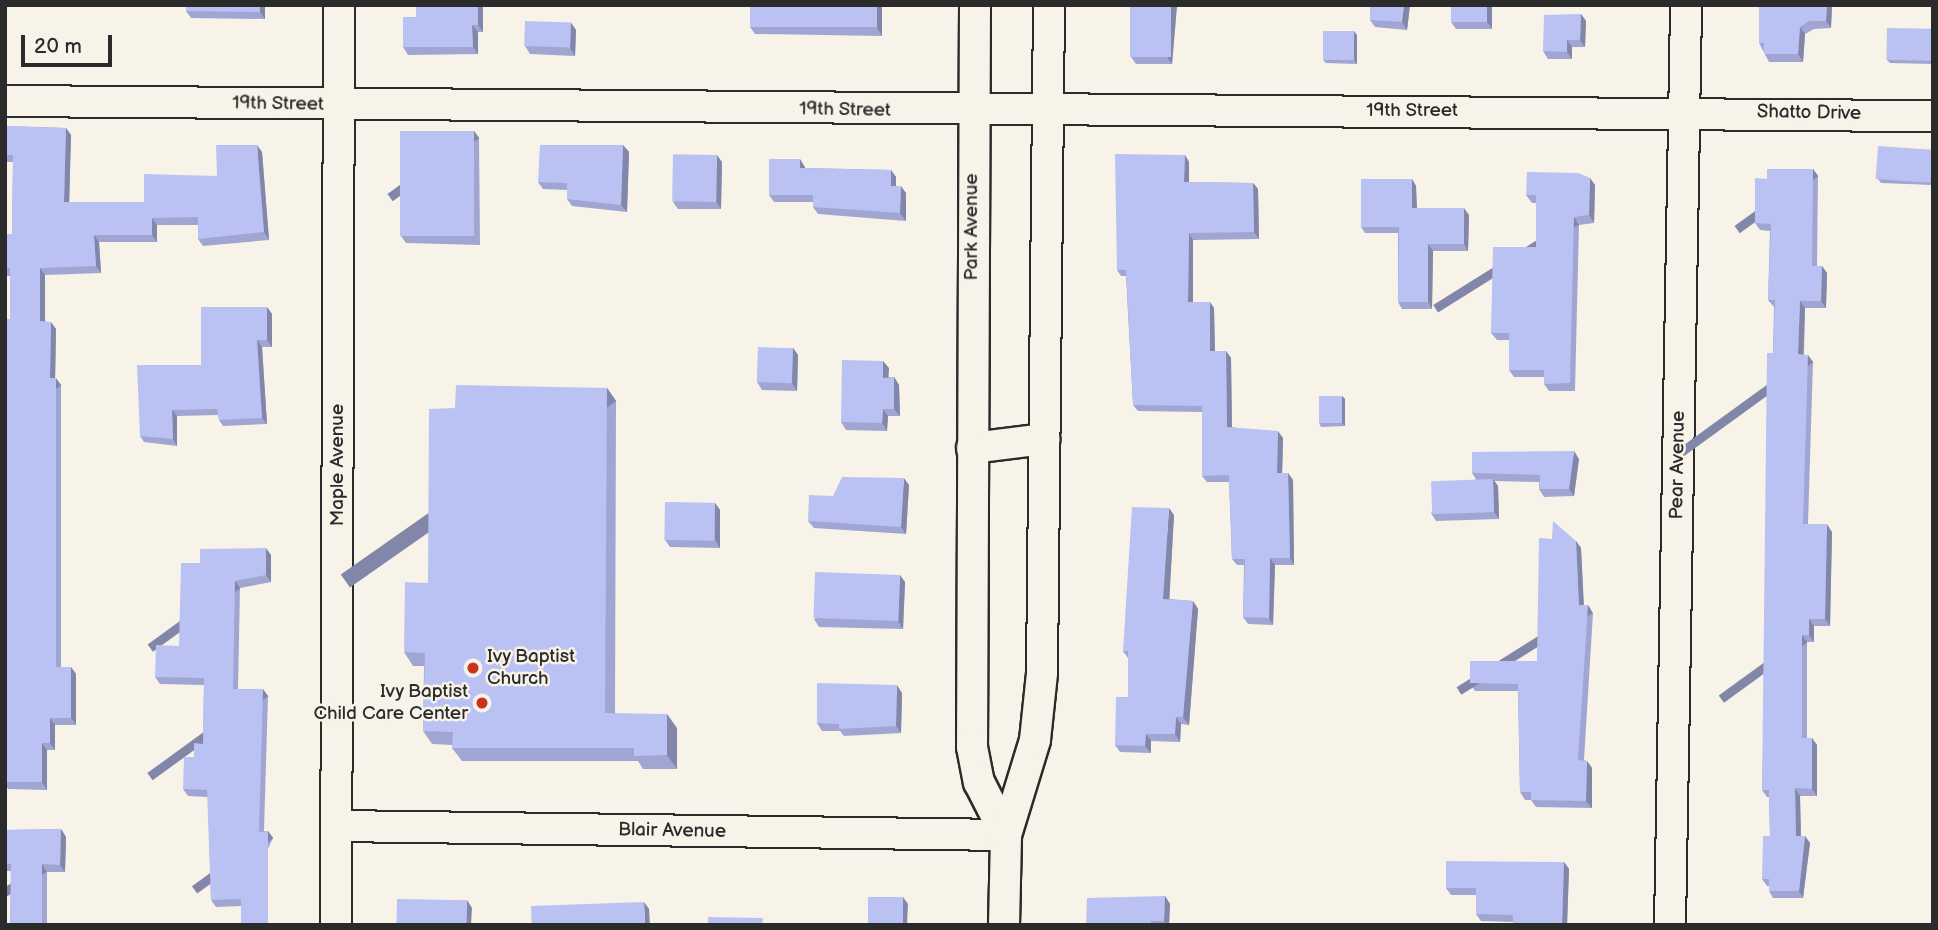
<!DOCTYPE html>
<style>
body{margin:0}
#map{position:relative;width:1938px;height:930px;overflow:hidden;background:#f7f3e8;font-family:"Balsamiq Sans",sans-serif}
div>[style]{position:absolute}
.roads{filter:drop-shadow(2px 0 #2b2b2b) drop-shadow(-2px 0 #2b2b2b) drop-shadow(0 2px #2b2b2b) drop-shadow(0 -2px #2b2b2b)}
.minor>*{height:30px;margin:-15px;padding:0 15px;transform-origin:15px;border-radius:15px;background:#f7f3e8}
.wall>*{inset:0;background:#a0a6d1}
.shaded-wall>*{inset:0;background:#8287aa;transform-origin:0 0}
.building>*{inset:0;background:#bac1f3;transform-origin:0 0}
.dots>*{width:19px;height:19px;translate:-50% -50%;box-sizing:border-box;border:4px solid #f7f3e8;border-radius:50%}
span{translate:-50% -50%;white-space:nowrap;text-align:center;line-height:1.15;-webkit-text-stroke:5px #f7f3e8;paint-order:stroke}
.street-label{font-size:19px;color:#2b2b2b}
.poi-label{font-size:19px;color:#2b2b2b}
.left{translate:0 -50%;text-align:left}
.right{translate:-100% -50%;text-align:right}
.frame{position:absolute;inset:0;border:7px solid #2b2b2b;pointer-events:none}
.scale{position:absolute;left:21px;top:35px;width:91px;height:32px;box-sizing:border-box;border:4px solid #2b2b2b;border-top:0;padding-left:9px;font-size:21px;line-height:24px;white-space:nowrap;color:#2b2b2b;-webkit-text-stroke:5px #f7f3e8;paint-order:stroke}
</style>
<div id="map">
<div class="roads">
<div class="minor">
<div style="left:975px;top:5px;width:742px;rotate:90.23deg"></div>
<div style="left:972px;top:747px;width:36px;rotate:79deg"></div>
<div style="left:979px;top:782px;width:59px;rotate:63deg"></div>
<div style="left:5px;top:101px;width:1928px;rotate:0.45deg"></div>
<div style="left:972px;top:448px;width:73px;rotate:-7.1deg"></div>
<div style="left:337px;top:826px;width:669px;rotate:0.77deg"></div>
<div style="left:336px;top:925px;width:920px;rotate:-89.81deg"></div>
<div style="left:1004px;top:925px;width:90px;rotate:-88.7deg"></div>
<div style="left:1006px;top:835px;width:99px;rotate:-73deg"></div>
<div style="left:1035px;top:740px;width:67px;rotate:-84deg"></div>
<div style="left:1042px;top:673px;width:668px;rotate:-89.4deg"></div>
<div style="left:1670px;top:925px;width:920px;rotate:-89deg"></div>
</div>
</div>
<div class="wall">
<div style="clip-path:polygon(186px 5px,265px 5px,265px 19px,191px 18px,186px 11px)"></div>
<div style="clip-path:polygon(416px 5px,482px 5px,483px 7px,483px 32px,478px 32px,478px 54px,408px 55px,403px 47px,416px 17px)"></div>
<div style="clip-path:polygon(882px 5px,882px 36px,755px 34px,750px 27px)"></div>
<div style="clip-path:polygon(1130px 5px,1177px 5px,1172px 64px,1136px 64px,1131px 57px)"></div>
<div style="clip-path:polygon(1370px 5px,1410px 5px,1407px 30px,1375px 27px,1370px 20px)"></div>
<div style="clip-path:polygon(1492px 5px,1492px 29px,1456px 29px,1451px 22px)"></div>
<div style="clip-path:polygon(1832px 5px,1831px 28px,1814px 29px,1805px 34px,1803px 62px,1769px 62px,1759px 43px)"></div>
<div style="clip-path:polygon(1581px 14px,1586px 21px,1585px 47px,1572px 47px,1572px 59px,1548px 59px,1543px 51px)"></div>
<div style="clip-path:polygon(571px 23px,576px 30px,575px 56px,530px 54px,525px 46px)"></div>
<div style="clip-path:polygon(1933px 29px,1933px 64px,1890px 63px,1887px 60px)"></div>
<div style="clip-path:polygon(1357px 35px,1357px 64px,1326px 63px,1323px 60px)"></div>
<div style="clip-path:polygon(5px 126px,66px 128px,71px 135px,69px 202px,144px 202px,217px 176px,262px 152px,269px 240px,203px 246px,198px 239px,198px 225px,157px 225px,157px 242px,99px 242px,101px 273px,45px 275px,45px 321px,56px 329px,55px 378px,61px 385px,61px 667px,71px 667px,76px 674px,76px 725px,55px 725px,55px 750px,47px 750px,47px 790px,8px 789px,5px 785px,5px 319px,10px 319px,10px 276px,5px 276px,5px 234px,12px 234px,13px 162px,5px 162px)"></div>
<div style="clip-path:polygon(474px 131px,479px 138px,480px 245px,406px 243px,401px 236px)"></div>
<div style="clip-path:polygon(623px 145px,629px 152px,627px 212px,572px 206px,567px 199px,567px 190px,543px 189px,538px 182px)"></div>
<div style="clip-path:polygon(1933px 150px,1933px 185px,1881px 183px,1878px 179px)"></div>
<div style="clip-path:polygon(1185px 155px,1189px 162px,1189px 182px,1253px 183px,1258px 189px,1259px 239px,1193px 240px,1193px 302px,1214px 308px,1215px 351px,1226px 351px,1231px 358px,1232px 427px,1283px 438px,1282px 473px,1288px 473px,1293px 480px,1294px 565px,1275px 565px,1273px 625px,1248px 624px,1243px 617px,1244px 565px,1237px 565px,1232px 559px,1229px 482px,1207px 482px,1202px 476px,1202px 412px,1138px 411px,1133px 405px,1126px 276px,1121px 276px,1117px 270px)"></div>
<div style="clip-path:polygon(722px 162px,721px 209px,678px 209px,673px 202px)"></div>
<div style="clip-path:polygon(805px 167px,805px 168px,891px 170px,896px 177px,896px 186px,906px 193px,906px 221px,818px 214px,813px 207px,813px 202px,774px 202px,769px 195px)"></div>
<div style="clip-path:polygon(1813px 169px,1818px 176px,1817px 266px,1822px 266px,1827px 273px,1826px 308px,1805px 308px,1804px 355px,1813px 362px,1808px 524px,1832px 532px,1830px 626px,1814px 626px,1814px 642px,1807px 642px,1807px 738px,1817px 745px,1817px 796px,1800px 796px,1801px 836px,1805px 836px,1810px 843px,1803px 898px,1773px 898px,1769px 891px,1769px 886px,1767px 886px,1762px 879px,1770px 836px,1769px 797px,1767px 797px,1762px 790px,1774px 307px,1768px 300px,1770px 231px,1760px 230px,1755px 223px,1767px 179px)"></div>
<div style="clip-path:polygon(1412px 179px,1416px 186px,1417px 208px,1469px 215px,1468px 251px,1433px 251px,1432px 309px,1402px 309px,1398px 302px,1398px 233px,1365px 233px,1361px 227px)"></div>
<div style="clip-path:polygon(1595px 185px,1594px 223px,1579px 225px,1575px 391px,1549px 391px,1544px 384px,1544px 377px,1514px 377px,1509px 370px,1509px 340px,1497px 340px,1491px 333px,1536px 247px,1536px 203px,1532px 203px,1526px 195px)"></div>
<div style="clip-path:polygon(267px 307px,272px 314px,272px 347px,262px 347px,267px 424px,223px 426px,219px 420px,218px 415px,177px 416px,177px 446px,144px 442px,140px 436px,201px 365px)"></div>
<div style="clip-path:polygon(793px 348px,798px 355px,797px 391px,762px 390px,757px 382px)"></div>
<div style="clip-path:polygon(889px 368px,888px 377px,894px 377px,899px 385px,900px 416px,888px 416px,887px 431px,846px 430px,841px 422px)"></div>
<div style="clip-path:polygon(607px 388px,616px 401px,615px 713px,677px 728px,677px 769px,643px 769px,638px 761px,462px 761px,452px 748px,452px 745px,432px 744px,423px 731px,424px 666px,413px 666px,404px 652px,428px 583px,455px 408px)"></div>
<div style="clip-path:polygon(1342px 396px,1345px 399px,1345px 426px,1321px 427px,1319px 423px)"></div>
<div style="clip-path:polygon(1579px 459px,1574px 496px,1544px 497px,1539px 489px,1539px 482px,1494px 481px,1498px 486px,1499px 519px,1436px 521px,1431px 513px,1476px 479px,1472px 473px)"></div>
<div style="clip-path:polygon(909px 485px,906px 534px,814px 528px,808px 521px,833px 496px)"></div>
<div style="clip-path:polygon(715px 503px,720px 510px,720px 548px,670px 547px,665px 540px)"></div>
<div style="clip-path:polygon(1174px 515px,1169px 599px,1193px 601px,1198px 609px,1189px 725px,1181px 724px,1180px 742px,1151px 741px,1151px 753px,1120px 752px,1115px 745px,1128px 697px,1128px 658px,1123px 651px)"></div>
<div style="clip-path:polygon(1576px 541px,1581px 548px,1584px 605px,1593px 613px,1584px 760px,1587px 761px,1592px 768px,1592px 808px,1536px 807px,1531px 800px,1525px 800px,1520px 792px,1518px 691px,1475px 691px,1470px 683px,1537px 661px)"></div>
<div style="clip-path:polygon(271px 555px,271px 582px,240px 588px,238px 689px,268px 696px,264px 831px,268px 831px,273px 838px,241px 906px,216px 907px,211px 900px,208px 797px,188px 796px,183px 789px,194px 757px,203px 744px,204px 685px,160px 684px,155px 677px,179px 646px,200px 563px)"></div>
<div style="clip-path:polygon(905px 582px,903px 629px,819px 627px,814px 619px)"></div>
<div style="clip-path:polygon(902px 693px,901px 733px,844px 736px,840px 731px,822px 731px,817px 723px)"></div>
<div style="clip-path:polygon(61px 829px,66px 837px,65px 872px,47px 872px,47px 925px,10px 925px,11px 871px,5px 871px,5px 830px)"></div>
<div style="clip-path:polygon(1564px 862px,1569px 869px,1567px 925px,1513px 925px,1513px 922px,1481px 921px,1476px 914px,1476px 895px,1451px 895px,1446px 888px)"></div>
<div style="clip-path:polygon(1165px 896px,1170px 904px,1169px 925px,1086px 925px)"></div>
</div>
<div class="shaded-wall">
<div style="clip-path:polygon(260px 5px,265px 5px,265px 19px,260px 12px)"></div>
<div style="clip-path:polygon(478px 5px,482px 5px,483px 7px,483px 32px,478px 25px)"></div>
<div style="clip-path:polygon(877px 5px,882px 5px,882px 36px,877px 28px)"></div>
<div style="clip-path:polygon(1171px 5px,1177px 5px,1172px 64px,1167px 57px)"></div>
<div style="clip-path:polygon(1404px 5px,1410px 5px,1407px 30px,1402px 22px)"></div>
<div style="clip-path:polygon(1487px 5px,1492px 5px,1492px 29px,1487px 22px)"></div>
<div style="clip-path:polygon(1827px 5px,1832px 5px,1831px 28px,1826px 21px)"></div>
<div style="clip-path:polygon(1581px 14px,1586px 21px,1585px 47px,1580px 40px)"></div>
<div style="clip-path:polygon(571px 23px,576px 30px,575px 56px,570px 48px)"></div>
<div style="clip-path:polygon(472px 25px,478px 32px,478px 54px,473px 47px)"></div>
<div style="clip-path:polygon(1800px 27px,1805px 34px,1803px 62px,1798px 54px)"></div>
<div style="clip-path:polygon(1354px 31px,1357px 35px,1357px 64px,1354px 60px)"></div>
<div style="clip-path:polygon(1567px 40px,1572px 47px,1572px 59px,1567px 52px)"></div>
<div style="clip-path:polygon(66px 128px,71px 135px,69px 209px,64px 202px)"></div>
<div style="left:474px;top:131px;width:9px;height:107px;rotate:54deg"></div>
<div style="clip-path:polygon(257px 145px,262px 152px,269px 240px,264px 232px)"></div>
<div style="clip-path:polygon(623px 145px,629px 152px,627px 212px,621px 205px)"></div>
<div style="clip-path:polygon(717px 155px,722px 162px,721px 209px,716px 202px)"></div>
<div style="clip-path:polygon(1185px 155px,1189px 162px,1189px 188px,1184px 182px)"></div>
<div style="clip-path:polygon(800px 159px,805px 167px,805px 176px,800px 168px)"></div>
<div style="left:1813px;top:169px;width:9px;height:97px;rotate:54deg"></div>
<div style="clip-path:polygon(891px 170px,896px 177px,896px 194px,891px 186px)"></div>
<div style="clip-path:polygon(1590px 178px,1595px 185px,1594px 223px,1589px 215px)"></div>
<div style="clip-path:polygon(1412px 179px,1416px 186px,1417px 214px,1412px 208px)"></div>
<div style="clip-path:polygon(1253px 183px,1258px 189px,1259px 239px,1254px 232px)"></div>
<div style="clip-path:polygon(901px 186px,906px 193px,906px 221px,900px 213px)"></div>
<div style="clip-path:polygon(1464px 208px,1469px 215px,1468px 251px,1464px 244px)"></div>
<div style="left:1574px;top:217px;width:9px;height:166px;rotate:58deg"></div>
<div style="clip-path:polygon(152px 218px,157px 225px,157px 242px,152px 235px)"></div>
<div style="clip-path:polygon(1189px 233px,1193px 240px,1193px 309px,1188px 302px)"></div>
<div style="clip-path:polygon(94px 235px,99px 242px,101px 273px,96px 266px)"></div>
<div style="clip-path:polygon(1428px 244px,1433px 251px,1432px 309px,1428px 302px)"></div>
<div style="clip-path:polygon(1822px 266px,1827px 273px,1826px 308px,1821px 301px)"></div>
<div style="clip-path:polygon(40px 268px,45px 275px,45px 328px,40px 321px)"></div>
<div style="clip-path:polygon(1800px 301px,1805px 308px,1803px 361px,1798px 354px)"></div>
<div style="clip-path:polygon(1210px 302px,1214px 308px,1215px 358px,1210px 351px)"></div>
<div style="clip-path:polygon(267px 307px,272px 314px,272px 347px,267px 340px)"></div>
<div style="clip-path:polygon(51px 322px,56px 329px,55px 385px,50px 378px)"></div>
<div style="clip-path:polygon(257px 340px,262px 347px,267px 424px,262px 418px)"></div>
<div style="clip-path:polygon(793px 348px,798px 355px,797px 391px,792px 383px)"></div>
<div style="clip-path:polygon(1226px 351px,1231px 358px,1232px 434px,1227px 427px)"></div>
<div style="left:1808px;top:355px;width:9px;height:169px;rotate:54deg"></div>
<div style="clip-path:polygon(883px 361px,889px 368px,888px 385px,883px 378px)"></div>
<div style="clip-path:polygon(894px 377px,899px 385px,900px 416px,894px 409px)"></div>
<div style="left:56px;top:378px;width:9px;height:289px;rotate:54deg"></div>
<div style="left:607px;top:388px;width:16px;height:325px;rotate:55deg"></div>
<div style="clip-path:polygon(1342px 396px,1345px 399px,1345px 426px,1342px 423px)"></div>
<div style="clip-path:polygon(883px 409px,888px 416px,887px 431px,882px 423px)"></div>
<div style="clip-path:polygon(172px 410px,177px 416px,177px 446px,173px 439px)"></div>
<div style="clip-path:polygon(1278px 431px,1283px 438px,1282px 479px,1277px 473px)"></div>
<div style="clip-path:polygon(1574px 451px,1579px 459px,1574px 496px,1569px 489px)"></div>
<div style="clip-path:polygon(1288px 473px,1293px 480px,1294px 565px,1290px 558px)"></div>
<div style="clip-path:polygon(904px 478px,909px 485px,906px 534px,901px 527px)"></div>
<div style="clip-path:polygon(1493px 479px,1498px 486px,1499px 519px,1494px 512px)"></div>
<div style="clip-path:polygon(715px 503px,720px 510px,720px 548px,715px 540px)"></div>
<div style="clip-path:polygon(1169px 508px,1174px 515px,1169px 606px,1163px 599px)"></div>
<div style="clip-path:polygon(1827px 524px,1832px 532px,1830px 626px,1825px 619px)"></div>
<div style="clip-path:polygon(1576px 541px,1581px 548px,1584px 613px,1579px 605px)"></div>
<div style="clip-path:polygon(266px 548px,271px 555px,271px 582px,266px 575px)"></div>
<div style="clip-path:polygon(1270px 558px,1275px 565px,1273px 625px,1269px 618px)"></div>
<div style="clip-path:polygon(900px 575px,905px 582px,903px 629px,898px 621px)"></div>
<div style="left:235px;top:581px;width:9px;height:108px;rotate:54deg"></div>
<div style="clip-path:polygon(1193px 601px,1198px 609px,1189px 725px,1183px 717px)"></div>
<div style="left:1588px;top:605px;width:9px;height:155px;rotate:58deg"></div>
<div style="clip-path:polygon(1809px 619px,1814px 626px,1814px 642px,1809px 635px)"></div>
<div style="left:1802px;top:635px;width:9px;height:103px;rotate:54deg"></div>
<div style="clip-path:polygon(71px 667px,76px 674px,76px 725px,71px 718px)"></div>
<div style="clip-path:polygon(897px 685px,902px 693px,901px 733px,896px 726px)"></div>
<div style="left:263px;top:689px;width:9px;height:143px;rotate:54deg"></div>
<div style="clip-path:polygon(667px 714px,677px 728px,677px 769px,667px 755px)"></div>
<div style="clip-path:polygon(1176px 717px,1181px 724px,1180px 742px,1175px 734px)"></div>
<div style="clip-path:polygon(50px 718px,55px 725px,55px 750px,50px 743px)"></div>
<div style="clip-path:polygon(1146px 734px,1151px 741px,1151px 753px,1145px 746px)"></div>
<div style="clip-path:polygon(1812px 738px,1817px 745px,1817px 796px,1812px 789px)"></div>
<div style="clip-path:polygon(42px 743px,47px 750px,47px 790px,42px 782px)"></div>
<div style="clip-path:polygon(1587px 761px,1592px 768px,1592px 808px,1586px 801px)"></div>
<div style="clip-path:polygon(1795px 788px,1800px 796px,1801px 843px,1796px 836px)"></div>
<div style="clip-path:polygon(61px 829px,66px 837px,65px 872px,60px 865px)"></div>
<div style="left:268px;top:831px;width:9px;height:94px;rotate:54deg"></div>
<div style="clip-path:polygon(1805px 836px,1810px 843px,1803px 898px,1799px 891px)"></div>
<div style="clip-path:polygon(1564px 862px,1569px 869px,1567px 925px,1562px 925px)"></div>
<div style="left:42px;top:864px;width:9px;height:61px;rotate:58deg"></div>
<div style="clip-path:polygon(1165px 896px,1170px 904px,1169px 925px,1167px 925px,1164px 921px)"></div>
<div style="clip-path:polygon(903px 897px,908px 904px,907px 925px,902px 925px)"></div>
<div style="clip-path:polygon(467px 900px,472px 908px,471px 925px,466px 925px)"></div>
<div style="clip-path:polygon(644px 902px,649px 909px,650px 925px,645px 925px)"></div>
</div>
<div class="building">
<div style="clip-path:polygon(186px 5px,260px 5px,260px 12px,186px 11px)"></div>
<div style="clip-path:polygon(416px 5px,478px 5px,478px 25px,472px 25px,473px 47px,403px 47px,403px 17px,416px 17px)"></div>
<div style="left:750px;top:5px;width:127px;height:22px"></div>
<div style="left:1130px;top:5px;width:41px;height:52px"></div>
<div style="clip-path:polygon(1370px 5px,1404px 5px,1402px 22px,1370px 20px)"></div>
<div style="left:1451px;top:5px;width:36px;height:17px"></div>
<div style="clip-path:polygon(1759px 5px,1827px 5px,1826px 21px,1809px 21px,1800px 27px,1798px 54px,1764px 54px,1764px 43px,1759px 43px)"></div>
<div style="clip-path:polygon(1581px 14px,1580px 40px,1567px 40px,1567px 52px,1543px 51px,1544px 15px)"></div>
<div style="left:525px;top:21px;width:46px;height:25px;rotate:2deg"></div>
<div style="left:1887px;top:28px;width:46px;height:32px;rotate:1deg"></div>
<div style="left:1323px;top:31px;width:31px;height:29px"></div>
<div style="clip-path:polygon(5px 126px,66px 128px,64px 202px,144px 202px,144px 174px,217px 176px,216px 145px,257px 145px,264px 232px,198px 239px,198px 217px,152px 218px,152px 235px,94px 235px,96px 266px,40px 268px,40px 321px,51px 322px,50px 378px,56px 378px,56px 667px,71px 667px,71px 718px,50px 718px,50px 743px,42px 743px,42px 782px,5px 782px,5px 319px,10px 319px,10px 268px,5px 268px,5px 234px,12px 234px,13px 155px,5px 155px)"></div>
<div style="left:400px;top:131px;width:74px;height:105px"></div>
<div style="clip-path:polygon(540px 145px,623px 145px,621px 205px,567px 199px,567px 183px,538px 182px)"></div>
<div style="left:1878px;top:146px;width:55px;height:33px;rotate:4deg"></div>
<div style="clip-path:polygon(1115px 154px,1185px 155px,1184px 182px,1253px 183px,1254px 232px,1189px 233px,1188px 302px,1210px 302px,1210px 351px,1226px 351px,1227px 427px,1278px 431px,1277px 473px,1288px 473px,1290px 558px,1270px 558px,1269px 618px,1243px 617px,1245px 559px,1232px 559px,1229px 475px,1202px 476px,1202px 406px,1133px 405px,1126px 270px,1117px 270px)"></div>
<div style="left:717px;top:155px;width:47px;height:44px;rotate:91deg"></div>
<div style="clip-path:polygon(769px 159px,800px 159px,800px 168px,891px 170px,891px 186px,901px 186px,900px 213px,813px 207px,813px 195px,769px 195px)"></div>
<div style="clip-path:polygon(1767px 169px,1813px 169px,1812px 266px,1822px 266px,1821px 301px,1800px 301px,1798px 354px,1808px 355px,1803px 524px,1827px 524px,1825px 619px,1809px 619px,1809px 635px,1802px 635px,1802px 738px,1812px 738px,1812px 789px,1795px 788px,1796px 836px,1805px 836px,1799px 891px,1769px 891px,1769px 879px,1762px 879px,1763px 836px,1770px 836px,1769px 790px,1762px 790px,1767px 353px,1773px 353px,1775px 300px,1768px 300px,1771px 224px,1755px 223px,1755px 178px,1767px 179px)"></div>
<div style="clip-path:polygon(1527px 172px,1578px 173px,1590px 178px,1589px 215px,1574px 217px,1570px 383px,1544px 384px,1544px 370px,1509px 370px,1509px 333px,1491px 333px,1493px 247px,1536px 247px,1536px 195px,1526px 195px)"></div>
<div style="clip-path:polygon(1361px 179px,1412px 179px,1412px 208px,1464px 208px,1464px 244px,1428px 244px,1428px 302px,1398px 302px,1399px 227px,1361px 227px)"></div>
<div style="clip-path:polygon(201px 307px,267px 307px,267px 340px,257px 340px,262px 418px,219px 420px,217px 409px,172px 410px,173px 439px,140px 436px,137px 365px,201px 365px)"></div>
<div style="left:758px;top:347px;width:35px;height:35px;rotate:2deg"></div>
<div style="clip-path:polygon(842px 360px,883px 361px,883px 378px,894px 377px,894px 409px,883px 409px,882px 423px,841px 422px)"></div>
<div style="clip-path:polygon(456px 385px,607px 388px,605px 713px,667px 714px,667px 755px,634px 756px,634px 748px,452px 748px,453px 732px,423px 731px,425px 653px,404px 652px,405px 582px,428px 583px,429px 409px,455px 408px)"></div>
<div style="left:1319px;top:396px;width:23px;height:27px"></div>
<div style="clip-path:polygon(1574px 451px,1569px 489px,1539px 489px,1540px 475px,1472px 473px,1472px 452px)"></div>
<div style="clip-path:polygon(842px 477px,904px 478px,901px 527px,808px 521px,809px 495px,833px 496px)"></div>
<div style="left:1493px;top:479px;width:33px;height:62px;rotate:88deg"></div>
<div style="left:665px;top:502px;width:50px;height:38px;rotate:1deg"></div>
<div style="clip-path:polygon(1132px 507px,1169px 508px,1163px 599px,1193px 601px,1183px 717px,1176px 717px,1175px 734px,1146px 734px,1145px 746px,1115px 745px,1116px 697px,1128px 697px,1128px 651px,1123px 651px)"></div>
<div style="clip-path:polygon(1553px 521px,1576px 541px,1579px 605px,1588px 605px,1578px 760px,1587px 761px,1586px 801px,1531px 800px,1531px 792px,1520px 792px,1518px 684px,1470px 683px,1470px 661px,1537px 661px,1539px 538px,1552px 539px)"></div>
<div style="clip-path:polygon(266px 548px,266px 575px,235px 581px,233px 689px,263px 689px,259px 832px,268px 831px,268px 925px,241px 925px,241px 899px,211px 900px,207px 790px,183px 789px,184px 757px,194px 757px,194px 743px,203px 744px,204px 678px,155px 677px,156px 645px,179px 646px,181px 563px,200px 563px,200px 549px)"></div>
<div style="left:900px;top:575px;width:46px;height:85px;rotate:92deg"></div>
<div style="clip-path:polygon(817px 683px,897px 685px,896px 726px,839px 729px,839px 724px,817px 723px)"></div>
<div style="clip-path:polygon(1933px 743px,1933px 791px,1932px 790px)"></div>
<div style="clip-path:polygon(61px 829px,60px 865px,42px 864px,42px 925px,10px 925px,11px 864px,5px 864px,5px 830px)"></div>
<div style="clip-path:polygon(1446px 861px,1564px 862px,1562px 925px,1513px 925px,1513px 915px,1476px 914px,1476px 888px,1446px 888px)"></div>
<div style="clip-path:polygon(1165px 896px,1164px 921px,1151px 921px,1151px 925px,1086px 925px,1087px 898px)"></div>
<div style="left:868px;top:897px;width:35px;height:28px"></div>
<div style="left:397px;top:899px;width:70px;height:26px;rotate:1deg"></div>
<div style="left:644px;top:902px;width:23px;height:113px;rotate:88deg"></div>
<div style="clip-path:polygon(708px 917px,763px 918px,762px 925px,708px 925px)"></div>
</div>
<div class="dots">
<div style="left:473px;top:668px;background:#c8321e"></div>
<div style="left:482px;top:703px;background:#c8321e"></div>
</div>
<div class="street-label">
<span style="left:278px;top:104px;rotate:1deg">19th Street</span>
<span style="left:845px;top:110px;rotate:1deg">19th Street</span>
<span style="left:1412px;top:111px">19th Street</span>
<span style="left:1809px;top:113px;rotate:1deg">Shatto Drive</span>
<span style="left:972px;top:227px;rotate:-90deg">Park Avenue</span>
<span style="left:338px;top:465px;rotate:-90deg">Maple Avenue</span>
<span style="left:1678px;top:465px;rotate:-89deg">Pear Avenue</span>
<span style="left:672px;top:831px;rotate:1deg">Blair Avenue</span>
</div>
<div class="poi-label">
<span class="left" style="left:487px;top:668px">Ivy Baptist<br>Church</span>
<span class="right" style="left:468px;top:703px">Ivy Baptist<br>Child Care Center</span>
</div>
<div class="frame"></div>
<div class="scale">20 m</div>
</div>
